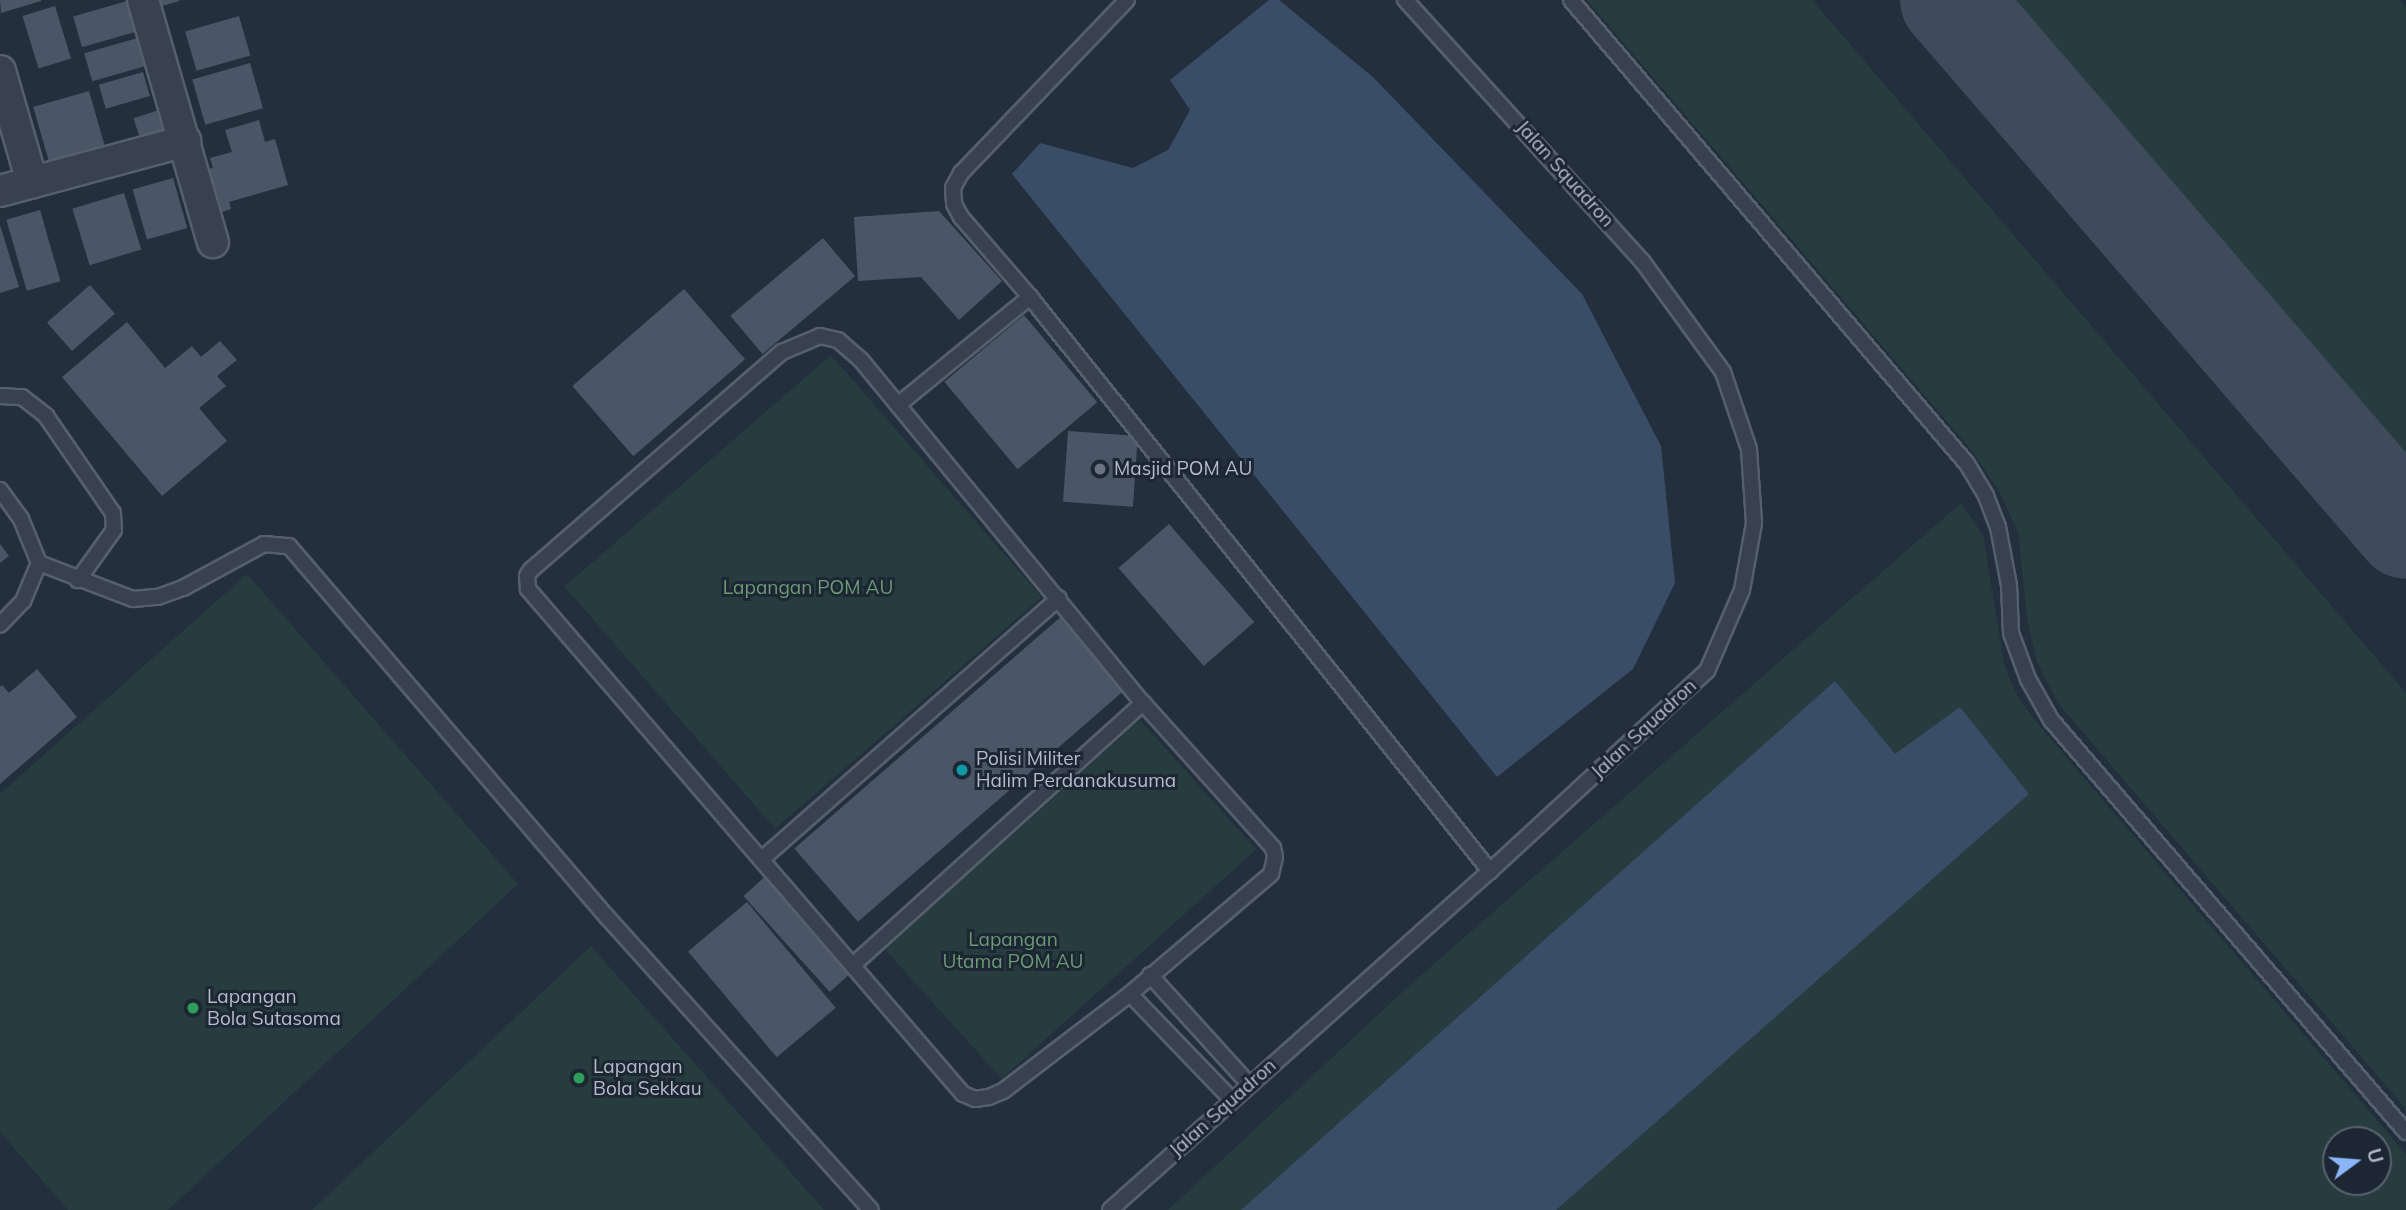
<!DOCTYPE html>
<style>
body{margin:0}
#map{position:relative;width:2406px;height:1210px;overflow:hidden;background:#242f3e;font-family:Mulish,sans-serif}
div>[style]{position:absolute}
.green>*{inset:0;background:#263c3f;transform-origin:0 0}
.water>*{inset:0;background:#394d67}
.taxiway>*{height:100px;margin:-50px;padding:0 50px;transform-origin:50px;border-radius:50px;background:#3f4a5a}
.building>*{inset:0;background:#4a5666;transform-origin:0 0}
.roads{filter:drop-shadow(2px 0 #565f6c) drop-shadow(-2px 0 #565f6c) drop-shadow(0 2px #565f6c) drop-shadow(0 -2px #565f6c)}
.service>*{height:14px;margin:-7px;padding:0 7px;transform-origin:7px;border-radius:7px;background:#38414e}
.minor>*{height:30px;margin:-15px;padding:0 15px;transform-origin:15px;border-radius:15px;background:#38414e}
.dots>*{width:19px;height:19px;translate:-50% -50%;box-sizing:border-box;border:4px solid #1d2633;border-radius:50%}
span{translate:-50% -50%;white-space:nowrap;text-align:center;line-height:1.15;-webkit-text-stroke:6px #1d2633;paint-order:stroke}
.street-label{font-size:19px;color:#b4bcc9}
.poi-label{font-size:19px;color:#b4bcc9}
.left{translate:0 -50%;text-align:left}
.park-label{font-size:19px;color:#6b9a75}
.north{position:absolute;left:2322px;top:1126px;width:70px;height:70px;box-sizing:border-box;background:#1d2633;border:2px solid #59626f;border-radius:50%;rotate:74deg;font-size:19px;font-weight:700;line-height:28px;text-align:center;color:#b4bcc9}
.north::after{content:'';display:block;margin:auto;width:24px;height:32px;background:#8ab6f8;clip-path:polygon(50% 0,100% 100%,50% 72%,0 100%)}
</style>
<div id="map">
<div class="green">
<div style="clip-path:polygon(1587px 0,1812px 0,2406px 693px,2406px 1109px,2057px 702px,2037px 662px,2027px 618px,2018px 532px,2001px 495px,1973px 452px)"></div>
<div style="clip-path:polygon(1951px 0,2400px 0,2406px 7px,2406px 525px)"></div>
<div style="left:831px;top:355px;width:321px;height:353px;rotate:49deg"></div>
<div style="clip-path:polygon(evenodd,1961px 503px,1983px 535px,2004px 663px,2016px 694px,2037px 723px,2406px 1154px,2406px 1210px,1168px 1210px,1410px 985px,1961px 503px,2336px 1140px,2378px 1140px,2378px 1182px,2336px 1182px,2336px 1140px)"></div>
<div style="clip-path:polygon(247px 574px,518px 884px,168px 1210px,68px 1210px,0 1132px,0 794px)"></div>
<div style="left:1140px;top:720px;width:174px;height:343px;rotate:48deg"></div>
<div style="clip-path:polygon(591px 946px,824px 1210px,312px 1210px)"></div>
</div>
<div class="water">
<div style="clip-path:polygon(1269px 0,1279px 0,1373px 77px,1582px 294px,1661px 446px,1675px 583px,1633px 669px,1497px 777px,1012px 174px,1040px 143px,1133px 168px,1168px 150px,1190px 110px,1170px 80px)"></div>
<div style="clip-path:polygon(1835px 681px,1895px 754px,1960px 707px,2029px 794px,1556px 1210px,1241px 1210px)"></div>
</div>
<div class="taxiway">
<div style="left:1950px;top:0;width:698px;rotate:49.24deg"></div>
</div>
<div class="building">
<div style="clip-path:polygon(0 0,41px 0,41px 1px,1px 13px)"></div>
<div style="clip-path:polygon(157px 0,179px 0,179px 1px,159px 7px)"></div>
<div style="left:127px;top:1px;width:32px;height:56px;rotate:74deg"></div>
<div style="left:55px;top:6px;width:55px;height:34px;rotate:73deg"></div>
<div style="left:239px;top:16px;width:41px;height:56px;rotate:74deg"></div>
<div style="left:141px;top:37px;width:29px;height:59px;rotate:74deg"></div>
<div style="left:250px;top:63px;width:47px;height:60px;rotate:74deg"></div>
<div style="left:143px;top:72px;width:25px;height:46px;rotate:74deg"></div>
<div style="left:89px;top:91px;width:61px;height:58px;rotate:74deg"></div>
<div style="left:162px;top:109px;width:26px;height:30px;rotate:72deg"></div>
<div style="clip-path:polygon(259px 120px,265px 142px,275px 139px,288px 185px,229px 202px,231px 209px,211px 216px,198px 172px,213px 168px,210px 158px,232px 152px,225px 130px)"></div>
<div style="left:173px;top:178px;width:52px;height:42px;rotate:74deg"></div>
<div style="left:124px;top:193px;width:59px;height:54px;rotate:73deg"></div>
<div style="left:40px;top:210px;width:74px;height:35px;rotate:74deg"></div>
<div style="clip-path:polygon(939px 211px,1002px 281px,959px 320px,921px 277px,858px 281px,854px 217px)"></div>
<div style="clip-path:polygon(0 225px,19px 287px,0 293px)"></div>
<div style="left:823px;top:238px;width:50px;height:121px;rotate:50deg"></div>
<div style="left:90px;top:285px;width:38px;height:57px;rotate:49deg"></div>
<div style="left:684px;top:289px;width:93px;height:148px;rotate:49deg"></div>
<div style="left:1024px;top:315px;width:114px;height:104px;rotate:50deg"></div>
<div style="clip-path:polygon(127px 322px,165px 368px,192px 346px,201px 357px,220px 341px,237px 360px,217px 376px,226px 386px,199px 408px,227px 441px,162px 496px,62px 377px)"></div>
<div style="left:1068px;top:431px;width:70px;height:71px;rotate:4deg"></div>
<div style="left:1169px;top:524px;width:130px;height:67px;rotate:49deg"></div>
<div style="clip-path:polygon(0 544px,9px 556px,0 563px)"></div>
<div style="left:1063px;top:615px;width:97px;height:356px;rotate:49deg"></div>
<div style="clip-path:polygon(37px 669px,77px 717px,0 784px,0 687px,2px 685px,9px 693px)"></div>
<div style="left:768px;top:874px;width:129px;height:33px;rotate:48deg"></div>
<div style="left:747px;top:902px;width:138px;height:77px;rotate:50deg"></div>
</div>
<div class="roads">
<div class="service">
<div style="left:1127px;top:0;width:240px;rotate:133.8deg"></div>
<div style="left:961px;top:173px;width:17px;rotate:118deg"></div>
<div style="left:953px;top:188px;width:16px;rotate:86deg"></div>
<div style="left:954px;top:204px;width:15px;rotate:62deg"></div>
<div style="left:961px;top:217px;width:106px;rotate:49.2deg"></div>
<div style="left:1030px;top:297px;width:736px;rotate:51.29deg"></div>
<div style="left:1571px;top:0;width:610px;rotate:49.52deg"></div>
<div style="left:1967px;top:464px;width:37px;rotate:59deg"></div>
<div style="left:1986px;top:496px;width:33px;rotate:69deg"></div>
<div style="left:1998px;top:527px;width:59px;rotate:79.3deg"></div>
<div style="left:2009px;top:585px;width:48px;rotate:87.6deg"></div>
<div style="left:2011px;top:633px;width:49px;rotate:69.7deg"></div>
<div style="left:2028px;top:679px;width:47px;rotate:60.7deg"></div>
<div style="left:2051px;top:720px;width:544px;rotate:49.25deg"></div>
<div style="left:820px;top:336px;width:18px;rotate:13deg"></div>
<div style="left:838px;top:340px;width:30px;rotate:41deg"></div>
<div style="left:861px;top:360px;width:444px;rotate:50.6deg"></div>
<div style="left:1143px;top:703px;width:195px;rotate:48.1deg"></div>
<div style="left:1273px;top:848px;width:9px;rotate:77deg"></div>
<div style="left:1275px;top:857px;width:17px;rotate:103deg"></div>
<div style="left:1271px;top:874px;width:185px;rotate:139.6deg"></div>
<div style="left:1130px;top:994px;width:160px;rotate:142.6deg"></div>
<div style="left:1003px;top:1091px;width:15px;rotate:157deg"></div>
<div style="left:989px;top:1097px;width:14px;rotate:172deg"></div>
<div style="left:975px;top:1099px;width:13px;rotate:-157deg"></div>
<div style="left:963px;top:1094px;width:667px;rotate:-130.74deg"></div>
<div style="left:528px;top:589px;width:13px;rotate:-94deg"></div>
<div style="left:527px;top:576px;width:7px;rotate:-56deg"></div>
<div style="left:531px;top:570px;width:332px;rotate:-41deg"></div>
<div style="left:782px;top:352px;width:41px;rotate:-22.8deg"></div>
<div style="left:0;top:396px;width:22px;rotate:3deg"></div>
<div style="left:22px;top:397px;width:31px;rotate:38deg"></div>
<div style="left:46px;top:416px;width:118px;rotate:55.4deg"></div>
<div style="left:113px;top:513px;width:17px;rotate:87deg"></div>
<div style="left:114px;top:530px;width:62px;rotate:125.8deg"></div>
<div style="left:898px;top:405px;width:171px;rotate:-39.3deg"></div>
<div style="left:0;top:490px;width:36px;rotate:54deg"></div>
<div style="left:21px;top:519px;width:48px;rotate:67.8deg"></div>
<div style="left:39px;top:563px;width:41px;rotate:112.8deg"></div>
<div style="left:23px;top:601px;width:33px;rotate:134deg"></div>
<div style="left:39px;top:563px;width:101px;rotate:21deg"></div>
<div style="left:133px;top:599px;width:25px;rotate:-5deg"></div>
<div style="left:158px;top:597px;width:27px;rotate:-20deg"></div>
<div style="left:183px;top:588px;width:92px;rotate:-28.5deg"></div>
<div style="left:264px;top:544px;width:25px;rotate:5deg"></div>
<div style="left:289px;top:546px;width:489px;rotate:49.4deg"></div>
<div style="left:607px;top:917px;width:394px;rotate:48deg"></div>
<div style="left:762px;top:859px;width:395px;rotate:-41.3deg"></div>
<div style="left:853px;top:965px;width:391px;rotate:-42.1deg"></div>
<div style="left:1150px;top:975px;width:147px;rotate:47.8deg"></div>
<div style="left:1130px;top:994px;width:147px;rotate:46.1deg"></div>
<div style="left:1110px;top:1210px;width:509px;rotate:-41.74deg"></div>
<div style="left:1490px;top:871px;width:295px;rotate:-42.7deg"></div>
<div style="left:1707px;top:671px;width:88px;rotate:-66.6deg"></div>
<div style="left:1742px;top:590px;width:68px;rotate:-79.8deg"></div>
<div style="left:1754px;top:523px;width:74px;rotate:-93.9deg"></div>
<div style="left:1749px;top:449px;width:81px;rotate:-108.7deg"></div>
<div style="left:1723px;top:372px;width:137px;rotate:-126.1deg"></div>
<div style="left:1642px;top:261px;width:353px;rotate:-132.2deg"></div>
</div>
<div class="minor">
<div style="left:143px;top:0;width:252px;rotate:73.9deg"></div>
<div style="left:0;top:71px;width:116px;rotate:73.9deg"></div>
<div style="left:0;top:191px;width:192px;rotate:-15.1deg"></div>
</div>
</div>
<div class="dots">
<div style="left:1100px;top:469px;background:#6b7280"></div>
<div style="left:962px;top:770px;background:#0f9aa8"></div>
<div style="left:193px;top:1008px;background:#2e9e5b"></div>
<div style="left:579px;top:1078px;background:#2e9e5b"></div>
</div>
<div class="street-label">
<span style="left:1565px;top:174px;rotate:48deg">Jalan Squadron</span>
<span style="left:1644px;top:729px;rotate:-43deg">Jalan Squadron</span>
<span style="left:1223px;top:1108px;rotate:-42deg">Jalan Squadron</span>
</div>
<div class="poi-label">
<span class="left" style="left:1114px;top:469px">Masjid POM AU</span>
<span class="left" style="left:976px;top:770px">Polisi Militer<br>Halim Perdanakusuma</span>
<span class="left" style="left:207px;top:1008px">Lapangan<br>Bola Sutasoma</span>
<span class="left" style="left:593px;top:1078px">Lapangan<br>Bola Sekkau</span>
</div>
<div class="park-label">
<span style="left:808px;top:588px">Lapangan POM AU</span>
<span style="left:1013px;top:951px">Lapangan<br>Utama POM AU</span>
</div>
<div class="north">U</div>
</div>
